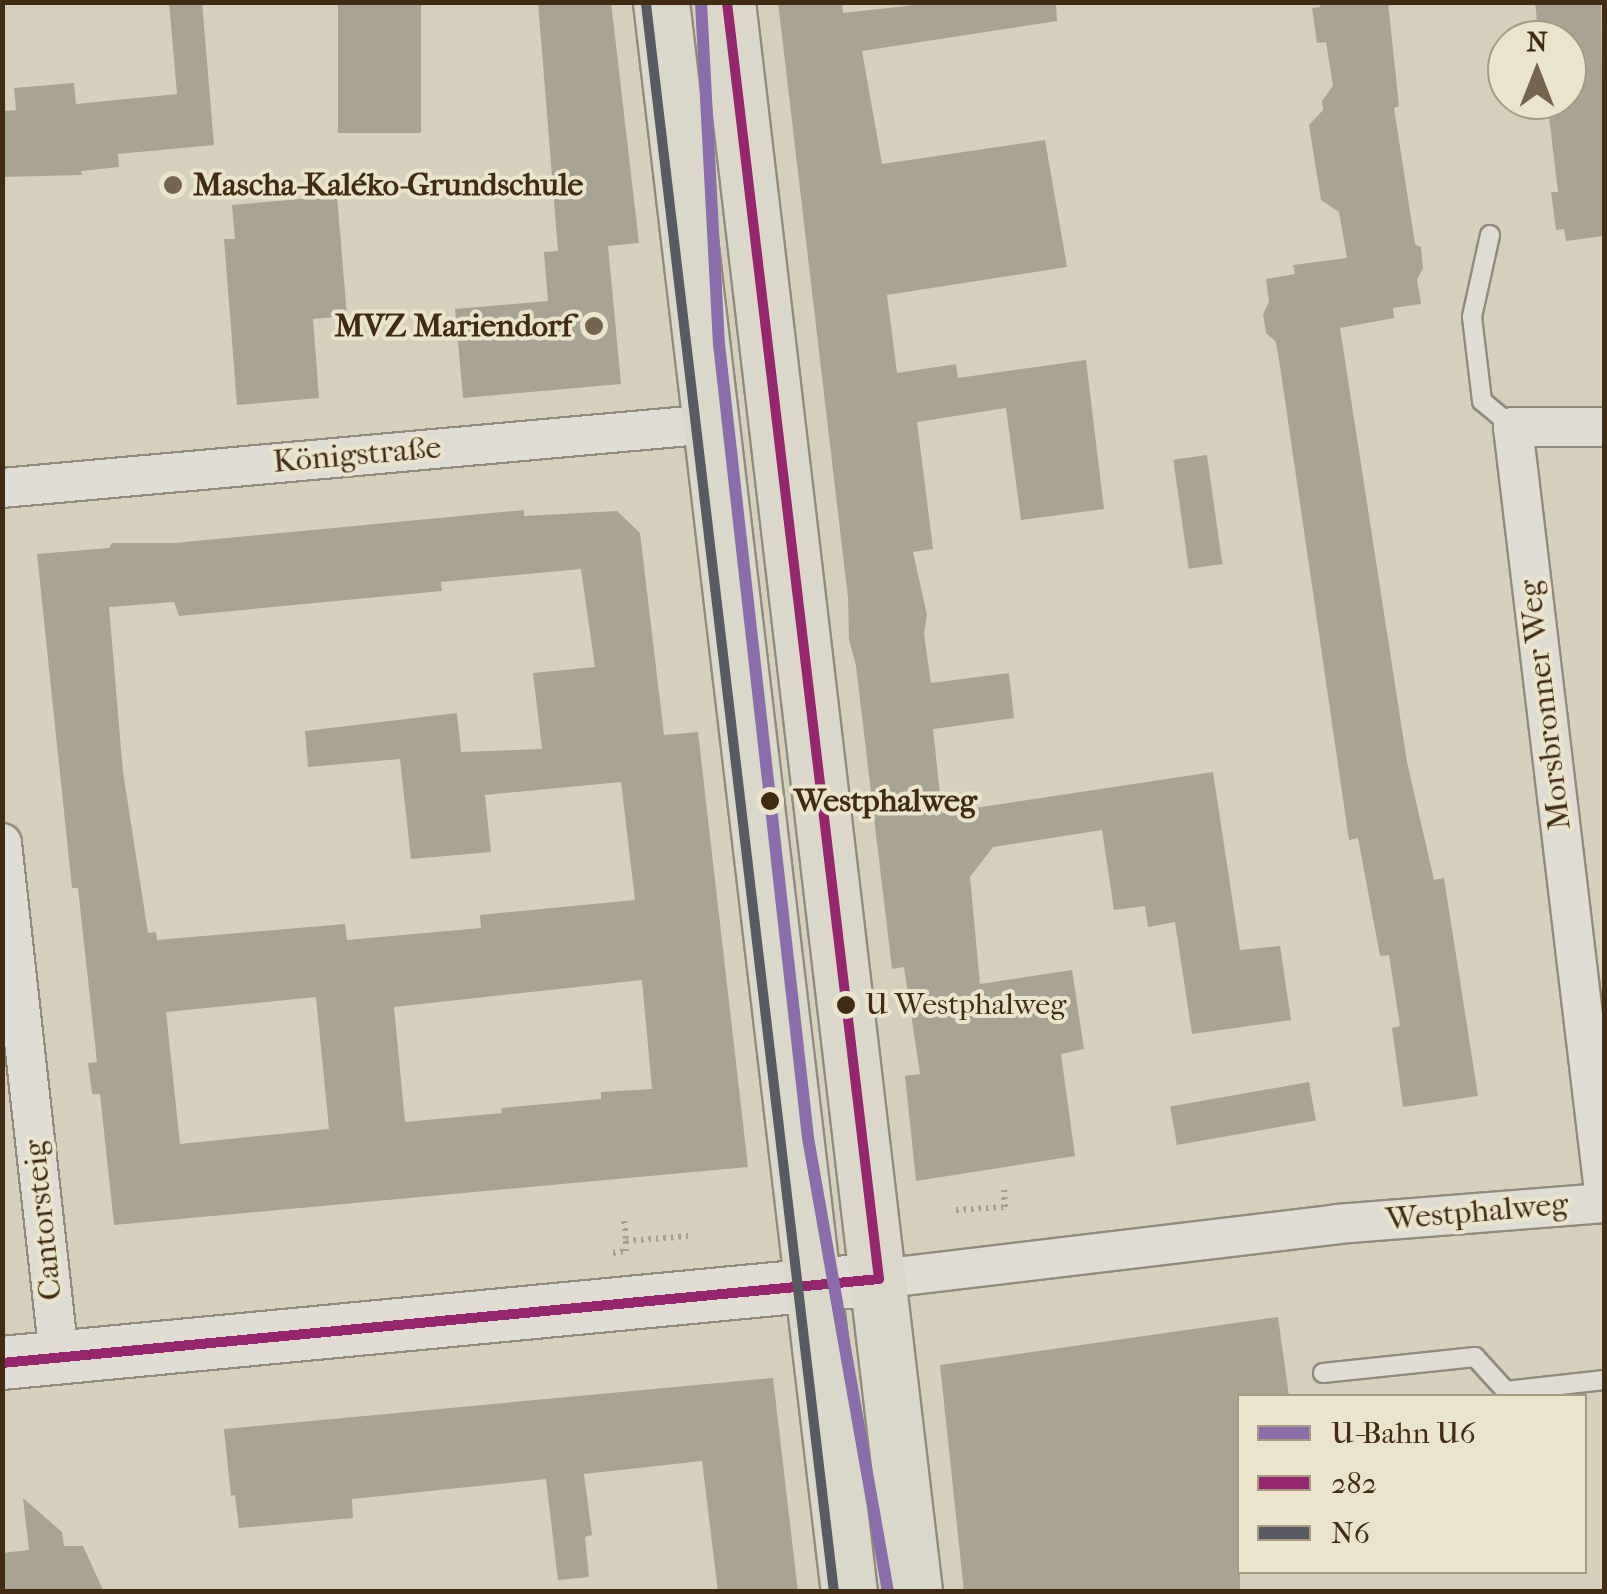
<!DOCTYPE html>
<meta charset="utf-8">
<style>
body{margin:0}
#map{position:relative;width:1607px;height:1594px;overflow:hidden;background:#d6cfbc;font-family:"IM FELL French Canon",serif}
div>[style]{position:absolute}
.building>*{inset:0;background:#a9a394;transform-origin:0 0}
.path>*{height:6px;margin-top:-3px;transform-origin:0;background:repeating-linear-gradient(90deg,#a49f95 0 2.5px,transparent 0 7.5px)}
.roads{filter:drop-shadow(2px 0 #928b7d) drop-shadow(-2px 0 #928b7d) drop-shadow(0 2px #928b7d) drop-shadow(0 -2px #928b7d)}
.lane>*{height:18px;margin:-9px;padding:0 9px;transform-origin:9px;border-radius:9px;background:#dfddd3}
.street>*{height:38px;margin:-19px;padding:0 19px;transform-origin:19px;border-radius:19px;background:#dfddd3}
.secondary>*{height:52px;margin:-26px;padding:0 26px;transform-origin:26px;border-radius:26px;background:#dfddd3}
.primary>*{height:55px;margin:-27.5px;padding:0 27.5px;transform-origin:27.5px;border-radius:27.5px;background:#dad7cb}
.bus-1>*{height:10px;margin:-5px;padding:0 5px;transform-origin:5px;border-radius:5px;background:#95276e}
.bus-2>*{height:10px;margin:-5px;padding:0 5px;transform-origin:5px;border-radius:5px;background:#595b62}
.metro-1>*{height:12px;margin:-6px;padding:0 6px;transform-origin:6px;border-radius:6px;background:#8c6dab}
.dots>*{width:28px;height:28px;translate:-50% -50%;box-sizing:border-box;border:5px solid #ebe4cd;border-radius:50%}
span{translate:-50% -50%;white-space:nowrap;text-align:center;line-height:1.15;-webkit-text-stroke:8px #ebe4cd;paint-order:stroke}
.bus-label{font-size:30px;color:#412b12}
.left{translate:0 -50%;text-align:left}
.poi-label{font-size:32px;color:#412b12;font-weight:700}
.right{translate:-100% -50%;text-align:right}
.street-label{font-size:32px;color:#412b12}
.stop-label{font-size:32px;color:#412b12;font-weight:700}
.frame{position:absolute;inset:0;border:5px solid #412b12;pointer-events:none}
.legend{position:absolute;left:1237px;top:1394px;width:350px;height:180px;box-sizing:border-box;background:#ebe4cd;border:2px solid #a79a82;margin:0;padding:12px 18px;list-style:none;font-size:30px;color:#412b12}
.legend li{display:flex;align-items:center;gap:20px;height:50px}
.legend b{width:50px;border:2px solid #a79a82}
.north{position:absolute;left:1487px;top:20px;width:100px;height:100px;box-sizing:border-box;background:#ebe4cd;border:2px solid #a79a82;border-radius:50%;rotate:0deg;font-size:28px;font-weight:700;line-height:40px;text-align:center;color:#412b12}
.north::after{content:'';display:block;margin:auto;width:35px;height:45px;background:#75644e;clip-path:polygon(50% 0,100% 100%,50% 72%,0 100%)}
</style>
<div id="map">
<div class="building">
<div style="clip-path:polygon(169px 2px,202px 2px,214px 145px,118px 154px,119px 167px,81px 171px,82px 175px,2px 177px,2px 111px,16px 110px,14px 88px,74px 83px,76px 104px,177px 94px)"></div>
<div style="left:338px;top:2px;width:83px;height:131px"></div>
<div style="clip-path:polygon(538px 2px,611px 2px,639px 243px,608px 246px,621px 384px,463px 398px,455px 309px,548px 301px,544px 252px,558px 251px)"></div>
<div style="clip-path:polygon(778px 2px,842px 2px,843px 13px,942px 2px,1056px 2px,1057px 21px,862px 51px,882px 164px,1045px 140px,1067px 267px,887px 295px,897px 373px,956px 364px,958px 378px,1086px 360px,1104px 509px,1021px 520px,1006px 408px,917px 422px,933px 549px,913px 552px,927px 615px,924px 634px,931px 683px,1009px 673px,1014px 718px,933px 729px,942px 813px,1213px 772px,1240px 950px,1280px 946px,1291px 1020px,1192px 1034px,1175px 922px,1148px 927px,1145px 906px,1114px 910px,1102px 830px,993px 847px,970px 877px,980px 984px,1072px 970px,1084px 1049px,1061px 1054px,1075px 1156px,916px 1181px,905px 1076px,920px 1074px,904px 967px,892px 969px,856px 666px,849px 639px,848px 598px)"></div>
<div style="clip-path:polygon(1319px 2px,1388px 2px,1399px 106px,1394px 108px,1415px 244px,1421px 247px,1423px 268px,1417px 280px,1421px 304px,1393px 308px,1394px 318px,1340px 328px,1407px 762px,1434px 880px,1444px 878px,1478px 1096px,1403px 1107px,1392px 1028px,1400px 1026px,1389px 955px,1380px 956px,1358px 838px,1349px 840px,1280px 366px,1276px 342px,1266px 333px,1263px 314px,1269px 302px,1266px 279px,1295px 274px,1293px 265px,1347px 258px,1339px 212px,1321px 200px,1309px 125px,1323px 110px,1322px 101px,1333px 86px,1326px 42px,1317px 43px,1312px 8px,1320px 7px)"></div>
<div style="clip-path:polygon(1535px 2px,1601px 2px,1604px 236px,1566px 241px,1564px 229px,1556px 230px,1551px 192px,1558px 192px,1547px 100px,1567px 100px,1567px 40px,1539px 40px)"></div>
<div style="clip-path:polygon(337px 196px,347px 316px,313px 319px,319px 398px,237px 405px,224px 239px,235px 239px,232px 205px)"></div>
<div style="left:1207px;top:455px;width:110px;height:34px;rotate:82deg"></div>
<div style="clip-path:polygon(evenodd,524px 510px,524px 516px,617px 511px,640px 533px,664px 735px,698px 732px,748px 1167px,114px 1225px,100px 1094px,92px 1094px,88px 1063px,97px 1062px,78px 888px,72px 888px,37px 554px,109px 548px,112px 543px,174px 543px,524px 510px,581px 569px,595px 667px,533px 673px,542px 749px,461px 752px,457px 713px,305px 731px,308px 767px,400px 759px,411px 859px,491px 852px,485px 795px,621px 782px,635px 900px,480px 915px,481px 928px,347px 940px,345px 924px,157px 940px,156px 932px,148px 933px,123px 772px,109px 607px,174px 602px,179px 616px,442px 591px,441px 582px,581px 569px,524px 510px,642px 980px,652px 1089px,601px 1092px,601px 1099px,501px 1108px,502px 1113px,405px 1122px,394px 1007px,642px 980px,524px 510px,316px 997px,329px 1129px,180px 1144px,166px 1012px,316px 997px)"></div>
<div style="left:1309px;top:1082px;width:39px;height:141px;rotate:80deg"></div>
<div style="clip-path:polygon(1278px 1317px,1289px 1396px,1240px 1396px,1240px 1592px,964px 1592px,940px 1365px)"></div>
<div style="clip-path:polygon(773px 1378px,798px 1592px,718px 1592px,702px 1461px,584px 1474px,592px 1535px,585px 1537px,589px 1577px,558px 1580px,546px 1479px,352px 1499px,353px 1518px,239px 1528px,235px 1495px,231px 1496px,224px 1429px)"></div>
<div style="clip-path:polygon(23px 1498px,62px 1532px,64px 1546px,83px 1546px,104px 1592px,2px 1592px,2px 1553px,29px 1550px)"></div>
</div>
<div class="path">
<div style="left:956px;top:1210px;width:49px;rotate:-3.5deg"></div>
<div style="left:1005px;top:1207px;width:17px;rotate:-93deg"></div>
<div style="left:624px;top:1221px;width:20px;rotate:84deg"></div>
<div style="left:613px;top:1253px;width:13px;rotate:-9deg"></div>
<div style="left:626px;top:1251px;width:10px;rotate:-90deg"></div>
<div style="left:626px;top:1241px;width:64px;rotate:-4.5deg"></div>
</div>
<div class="roads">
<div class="lane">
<div style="left:1490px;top:235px;width:84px;rotate:102.4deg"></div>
<div style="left:1472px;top:317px;width:85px;rotate:83.2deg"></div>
<div style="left:1482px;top:401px;width:40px;rotate:40deg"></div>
<div style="left:1323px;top:1373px;width:153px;rotate:-6deg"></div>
<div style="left:1475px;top:1357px;width:46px;rotate:47.6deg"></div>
<div style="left:1506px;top:1391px;width:99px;rotate:-6.4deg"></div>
</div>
<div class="street">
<div style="left:1604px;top:427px;width:91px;rotate:180deg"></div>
<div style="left:1513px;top:427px;width:769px;rotate:83.21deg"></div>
<div style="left:2px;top:488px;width:712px;rotate:-5.16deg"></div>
<div style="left:2px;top:843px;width:517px;rotate:83.67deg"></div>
<div style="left:879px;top:1279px;width:461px;rotate:-6.8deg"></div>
<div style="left:1337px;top:1224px;width:268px;rotate:-4.5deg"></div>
</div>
<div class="secondary">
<div style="left:2px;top:1363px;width:881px;rotate:-5.47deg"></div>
</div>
<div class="primary">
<div style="left:661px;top:2px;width:1601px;rotate:83.26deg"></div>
<div style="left:727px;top:2px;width:1601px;rotate:83.29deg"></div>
</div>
</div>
<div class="bus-1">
<div style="left:2px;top:1363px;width:881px;rotate:-5.47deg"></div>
<div style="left:879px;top:1279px;width:1286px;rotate:-96.79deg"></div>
</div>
<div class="bus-2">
<div style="left:646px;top:4px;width:1599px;rotate:83.25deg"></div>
</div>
<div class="metro-1">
<div style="left:701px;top:2px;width:342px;rotate:87deg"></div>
<div style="left:719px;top:344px;width:799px;rotate:83.6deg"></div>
<div style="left:808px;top:1138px;width:461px;rotate:80deg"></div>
</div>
<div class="dots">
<div style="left:173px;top:185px;background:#75644e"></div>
<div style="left:594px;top:326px;background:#75644e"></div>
<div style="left:770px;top:801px;background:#412b12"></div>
<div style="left:846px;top:1005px;background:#412b12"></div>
</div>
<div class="bus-label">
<span class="left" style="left:865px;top:1005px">U Westphalweg</span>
</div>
<div class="poi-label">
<span class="left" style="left:193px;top:185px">Mascha-Kaléko-Grundschule</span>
<span class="right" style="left:572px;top:326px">MVZ Mariendorf</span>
</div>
<div class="street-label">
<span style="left:357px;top:455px;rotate:-5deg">Königstraße</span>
<span style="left:1545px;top:705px;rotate:-97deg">Morsbronner Weg</span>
<span style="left:1477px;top:1212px;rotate:-5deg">Westphalweg</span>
<span style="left:43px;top:1220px;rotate:-96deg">Cantorsteig</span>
</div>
<div class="stop-label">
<span class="left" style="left:794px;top:801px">Westphalweg</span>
</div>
<div class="frame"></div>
<ul class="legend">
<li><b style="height:12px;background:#8c6dab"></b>U-Bahn U6</li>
<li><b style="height:12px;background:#95276e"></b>282</li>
<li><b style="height:12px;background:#595b62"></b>N6</li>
</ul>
<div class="north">N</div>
</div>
